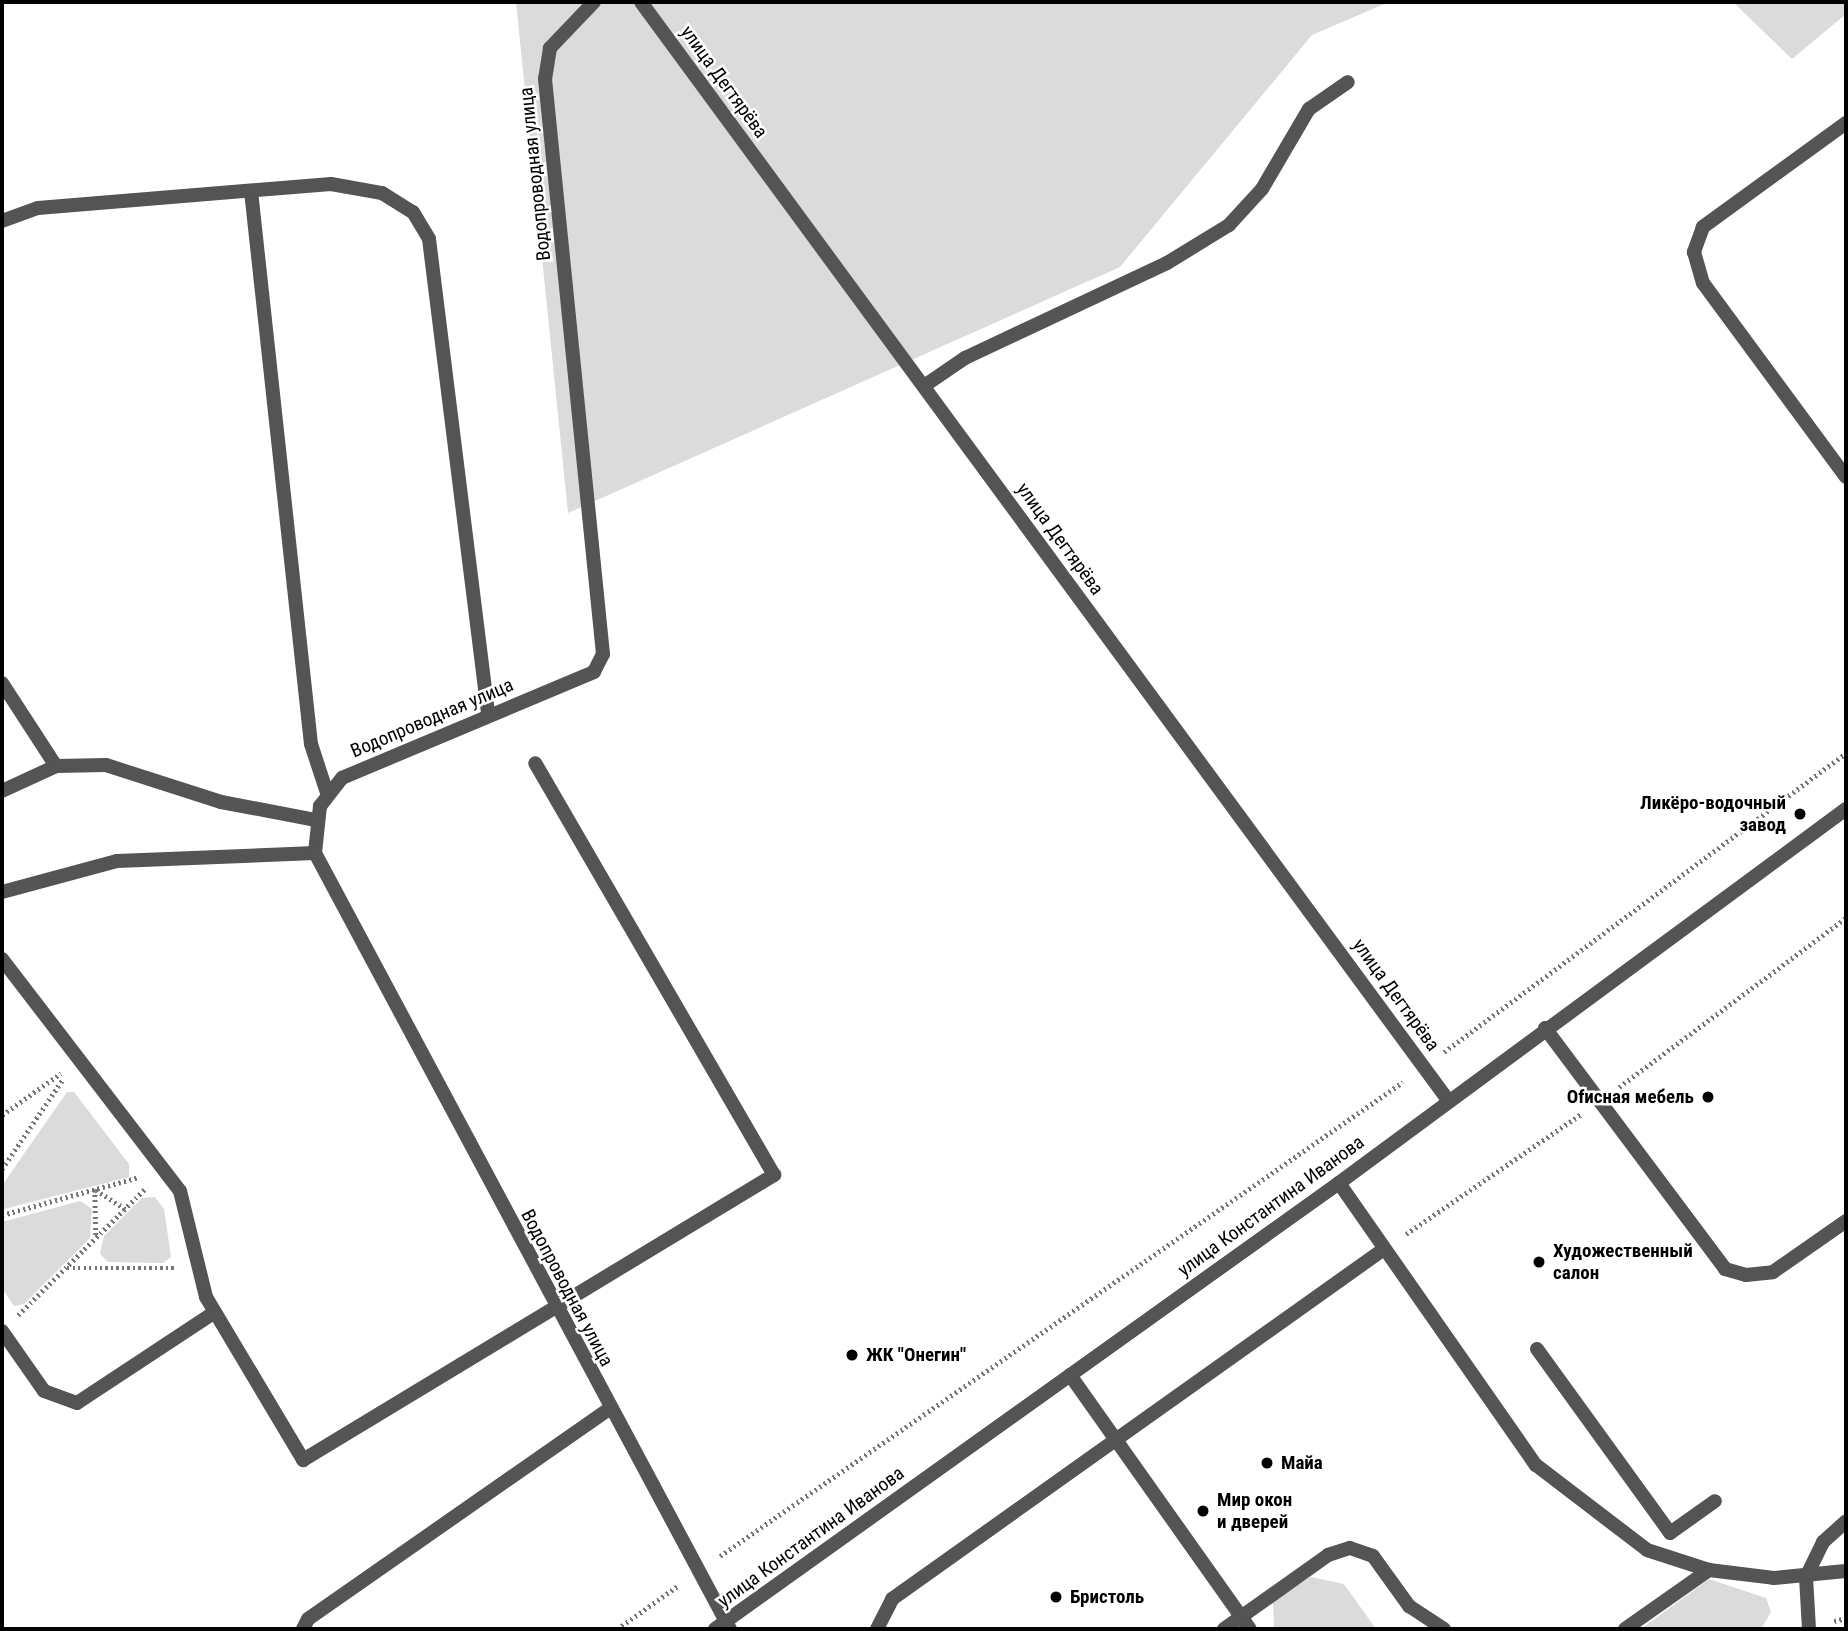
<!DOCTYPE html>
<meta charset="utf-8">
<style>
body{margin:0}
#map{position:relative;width:1848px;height:1631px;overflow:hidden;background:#fff;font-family:"Roboto Condensed",sans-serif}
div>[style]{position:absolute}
.green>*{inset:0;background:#dbdbdb}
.path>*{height:4.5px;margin-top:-2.25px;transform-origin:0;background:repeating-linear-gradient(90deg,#767676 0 2px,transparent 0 5.5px)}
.service>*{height:14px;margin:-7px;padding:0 7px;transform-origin:7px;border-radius:7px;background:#545454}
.minor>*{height:14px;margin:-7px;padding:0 7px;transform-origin:7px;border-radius:7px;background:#545454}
.tertiary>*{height:14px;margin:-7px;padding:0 7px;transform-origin:7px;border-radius:7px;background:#545454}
.dots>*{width:19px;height:19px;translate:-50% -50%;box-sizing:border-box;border:4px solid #fff;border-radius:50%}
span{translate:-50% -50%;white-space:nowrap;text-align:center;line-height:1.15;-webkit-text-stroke:5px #fff;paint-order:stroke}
.street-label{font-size:19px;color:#000}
.poi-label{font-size:19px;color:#000;font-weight:700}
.right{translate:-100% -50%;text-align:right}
.left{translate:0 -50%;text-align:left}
.frame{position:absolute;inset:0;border:4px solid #000;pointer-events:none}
</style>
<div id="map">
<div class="green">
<div style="clip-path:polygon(516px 2px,1389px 2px,1312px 35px,1120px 267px,568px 513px)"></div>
<div style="clip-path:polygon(1733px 2px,1846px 2px,1846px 14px,1792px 59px)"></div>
<div style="clip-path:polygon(67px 1092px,74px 1092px,129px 1164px,129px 1177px,4px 1209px,3px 1184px)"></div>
<div style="clip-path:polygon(142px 1198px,155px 1197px,164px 1209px,171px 1257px,163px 1263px,108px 1262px,100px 1254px,104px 1236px)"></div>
<div style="clip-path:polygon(80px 1201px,92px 1209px,90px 1238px,24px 1304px,14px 1306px,2px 1288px,2px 1222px)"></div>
<div style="clip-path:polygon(1311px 1577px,1344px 1584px,1376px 1629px,1274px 1629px,1273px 1600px)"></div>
<div style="clip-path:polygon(1709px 1579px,1766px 1598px,1771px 1612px,1761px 1629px,1641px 1629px)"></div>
</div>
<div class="path">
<div style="left:1444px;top:1052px;width:501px;rotate:-36.64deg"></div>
<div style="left:1619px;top:1087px;width:283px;rotate:-36.7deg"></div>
<div style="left:2px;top:1115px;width:72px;rotate:-35.4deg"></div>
<div style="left:2px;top:1169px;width:109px;rotate:-55.9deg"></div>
<div style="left:95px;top:1189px;width:49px;rotate:88.8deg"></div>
<div style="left:96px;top:1190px;width:35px;rotate:33deg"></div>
<div style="left:2px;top:1215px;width:142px;rotate:-15.5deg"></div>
<div style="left:1406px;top:1234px;width:212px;rotate:-34.4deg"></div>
<div style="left:67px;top:1268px;width:107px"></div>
<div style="left:18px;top:1315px;width:180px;rotate:-44.8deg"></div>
<div style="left:720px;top:1556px;width:831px;rotate:-34.76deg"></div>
<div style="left:1834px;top:1621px;width:12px;rotate:-14deg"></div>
<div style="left:617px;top:1629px;width:76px;rotate:-35.4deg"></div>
</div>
<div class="service">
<div style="left:1846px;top:123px;width:177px;rotate:144deg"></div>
<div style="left:1703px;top:227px;width:27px;rotate:110deg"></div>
<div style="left:1694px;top:252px;width:32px;rotate:74deg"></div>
<div style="left:1703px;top:283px;width:241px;rotate:53.6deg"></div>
<div style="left:251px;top:191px;width:556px;rotate:83.81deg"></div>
<div style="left:311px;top:744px;width:52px;rotate:71.9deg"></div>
<div style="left:2px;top:221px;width:38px;rotate:-20deg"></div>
<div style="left:38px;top:208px;width:294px;rotate:-4.7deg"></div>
<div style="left:331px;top:184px;width:52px;rotate:10deg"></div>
<div style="left:382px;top:193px;width:36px;rotate:32deg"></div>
<div style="left:413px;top:212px;width:31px;rotate:59deg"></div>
<div style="left:429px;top:239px;width:480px;rotate:82.9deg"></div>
<div style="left:924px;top:386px;width:50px;rotate:-34.3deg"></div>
<div style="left:965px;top:358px;width:223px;rotate:-25.2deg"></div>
<div style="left:1167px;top:263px;width:73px;rotate:-31.5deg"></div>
<div style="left:1229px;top:225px;width:49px;rotate:-47.5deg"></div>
<div style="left:1262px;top:189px;width:93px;rotate:-59.6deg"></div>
<div style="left:1309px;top:109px;width:47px;rotate:-34.7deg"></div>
<div style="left:2px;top:683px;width:99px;rotate:57deg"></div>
<div style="left:2px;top:791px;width:60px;rotate:-24.8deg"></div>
<div style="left:56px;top:766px;width:50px;rotate:-1.1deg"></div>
<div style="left:106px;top:765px;width:121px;rotate:17.8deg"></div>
<div style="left:221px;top:802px;width:97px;rotate:10.7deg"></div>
<div style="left:2px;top:892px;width:119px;rotate:-15.1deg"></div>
<div style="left:117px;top:861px;width:198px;rotate:-2.3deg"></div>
<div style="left:2px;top:959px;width:292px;rotate:52.5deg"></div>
<div style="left:180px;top:1191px;width:109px;rotate:76.2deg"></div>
<div style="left:206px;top:1297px;width:190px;rotate:59.2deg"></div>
<div style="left:303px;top:1460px;width:551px;rotate:-31.18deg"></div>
<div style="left:774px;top:1175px;width:476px;rotate:-120.1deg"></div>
<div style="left:1545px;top:1028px;width:301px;rotate:53.2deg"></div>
<div style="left:1725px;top:1269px;width:22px;rotate:16deg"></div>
<div style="left:1746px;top:1275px;width:27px;rotate:-6deg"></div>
<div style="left:1773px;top:1272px;width:89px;rotate:-34.9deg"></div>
<div style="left:1339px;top:1183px;width:344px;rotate:55.1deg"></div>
<div style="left:1536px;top:1465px;width:140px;rotate:37.4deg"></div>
<div style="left:1647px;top:1550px;width:65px;rotate:17.9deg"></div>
<div style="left:2px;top:1331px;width:73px;rotate:55deg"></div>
<div style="left:44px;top:1391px;width:35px;rotate:20deg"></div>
<div style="left:77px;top:1403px;width:165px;rotate:-33.4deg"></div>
<div style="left:1537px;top:1349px;width:227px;rotate:54.1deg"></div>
<div style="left:1670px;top:1533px;width:55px;rotate:-35.4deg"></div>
<div style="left:1070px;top:1375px;width:311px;rotate:54.7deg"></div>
<div style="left:303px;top:1629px;width:11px;rotate:-63deg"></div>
<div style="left:308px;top:1619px;width:368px;rotate:-34.9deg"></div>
<div style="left:877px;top:1629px;width:34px;rotate:-63deg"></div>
<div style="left:892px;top:1599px;width:604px;rotate:-35.43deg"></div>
<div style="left:1224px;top:1629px;width:128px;rotate:-35.4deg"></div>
<div style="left:1328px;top:1555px;width:23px;rotate:-18deg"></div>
<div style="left:1350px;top:1548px;width:24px;rotate:19deg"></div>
<div style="left:1373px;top:1556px;width:62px;rotate:54.2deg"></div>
<div style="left:1409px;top:1606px;width:42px;rotate:33.3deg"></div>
<div style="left:1625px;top:1629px;width:103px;rotate:-35.1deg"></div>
<div style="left:1709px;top:1570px;width:65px;rotate:7deg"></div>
<div style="left:1774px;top:1578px;width:72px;rotate:-5.6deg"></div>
<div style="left:1809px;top:1629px;width:52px;rotate:-93.3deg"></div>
<div style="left:1806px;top:1577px;width:39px;rotate:-64deg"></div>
<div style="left:1823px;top:1542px;width:31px;rotate:-42deg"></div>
</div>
<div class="minor">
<div style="left:594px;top:2px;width:64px;rotate:133.7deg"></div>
<div style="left:550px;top:48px;width:31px;rotate:99deg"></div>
<div style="left:545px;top:79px;width:578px;rotate:84.24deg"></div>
<div style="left:603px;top:654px;width:20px;rotate:117deg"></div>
<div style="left:594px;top:672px;width:273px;rotate:157.2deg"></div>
<div style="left:342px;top:778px;width:36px;rotate:128deg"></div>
<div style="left:320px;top:806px;width:47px;rotate:96.1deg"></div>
<div style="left:315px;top:853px;width:880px;rotate:61.86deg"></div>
<div style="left:641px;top:2px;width:1361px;rotate:53.69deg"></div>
</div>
<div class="tertiary">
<div style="left:715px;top:1629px;width:767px;rotate:-35.56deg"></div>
<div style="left:1339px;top:1183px;width:630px;rotate:-36.42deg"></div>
</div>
<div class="dots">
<div style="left:1800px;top:814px;background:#000"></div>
<div style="left:1708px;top:1097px;background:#000"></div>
<div style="left:1539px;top:1262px;background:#000"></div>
<div style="left:852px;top:1355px;background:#000"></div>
<div style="left:1267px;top:1463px;background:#000"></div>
<div style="left:1203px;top:1511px;background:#000"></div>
<div style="left:1056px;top:1597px;background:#000"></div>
</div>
<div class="street-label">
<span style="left:724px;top:82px;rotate:54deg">улица Дегтярёва</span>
<span style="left:535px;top:174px;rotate:-96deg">Водопроводная улица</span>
<span style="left:1060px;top:539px;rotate:54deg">улица Дегтярёва</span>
<span style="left:432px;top:718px;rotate:-23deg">Водопроводная улица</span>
<span style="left:1396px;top:995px;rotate:54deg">улица Дегтярёва</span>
<span style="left:1271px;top:1206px;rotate:-36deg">улица Константина Иванова</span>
<span style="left:567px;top:1288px;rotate:62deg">Водопроводная улица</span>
<span style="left:811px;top:1537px;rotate:-36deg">улица Константина Иванова</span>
</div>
<div class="poi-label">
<span class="right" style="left:1786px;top:814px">Ликёро-водочный<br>завод</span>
<span class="right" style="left:1694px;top:1097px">Оfисная мебель</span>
<span class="left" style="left:1553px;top:1262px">Художественный<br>салон</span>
<span class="left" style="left:866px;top:1355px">ЖК "Онегин"</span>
<span class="left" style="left:1281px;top:1463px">Майа</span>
<span class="left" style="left:1217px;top:1511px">Мир окон<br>и дверей</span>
<span class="left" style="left:1070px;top:1597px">Бристоль</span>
</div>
<div class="frame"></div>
</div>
